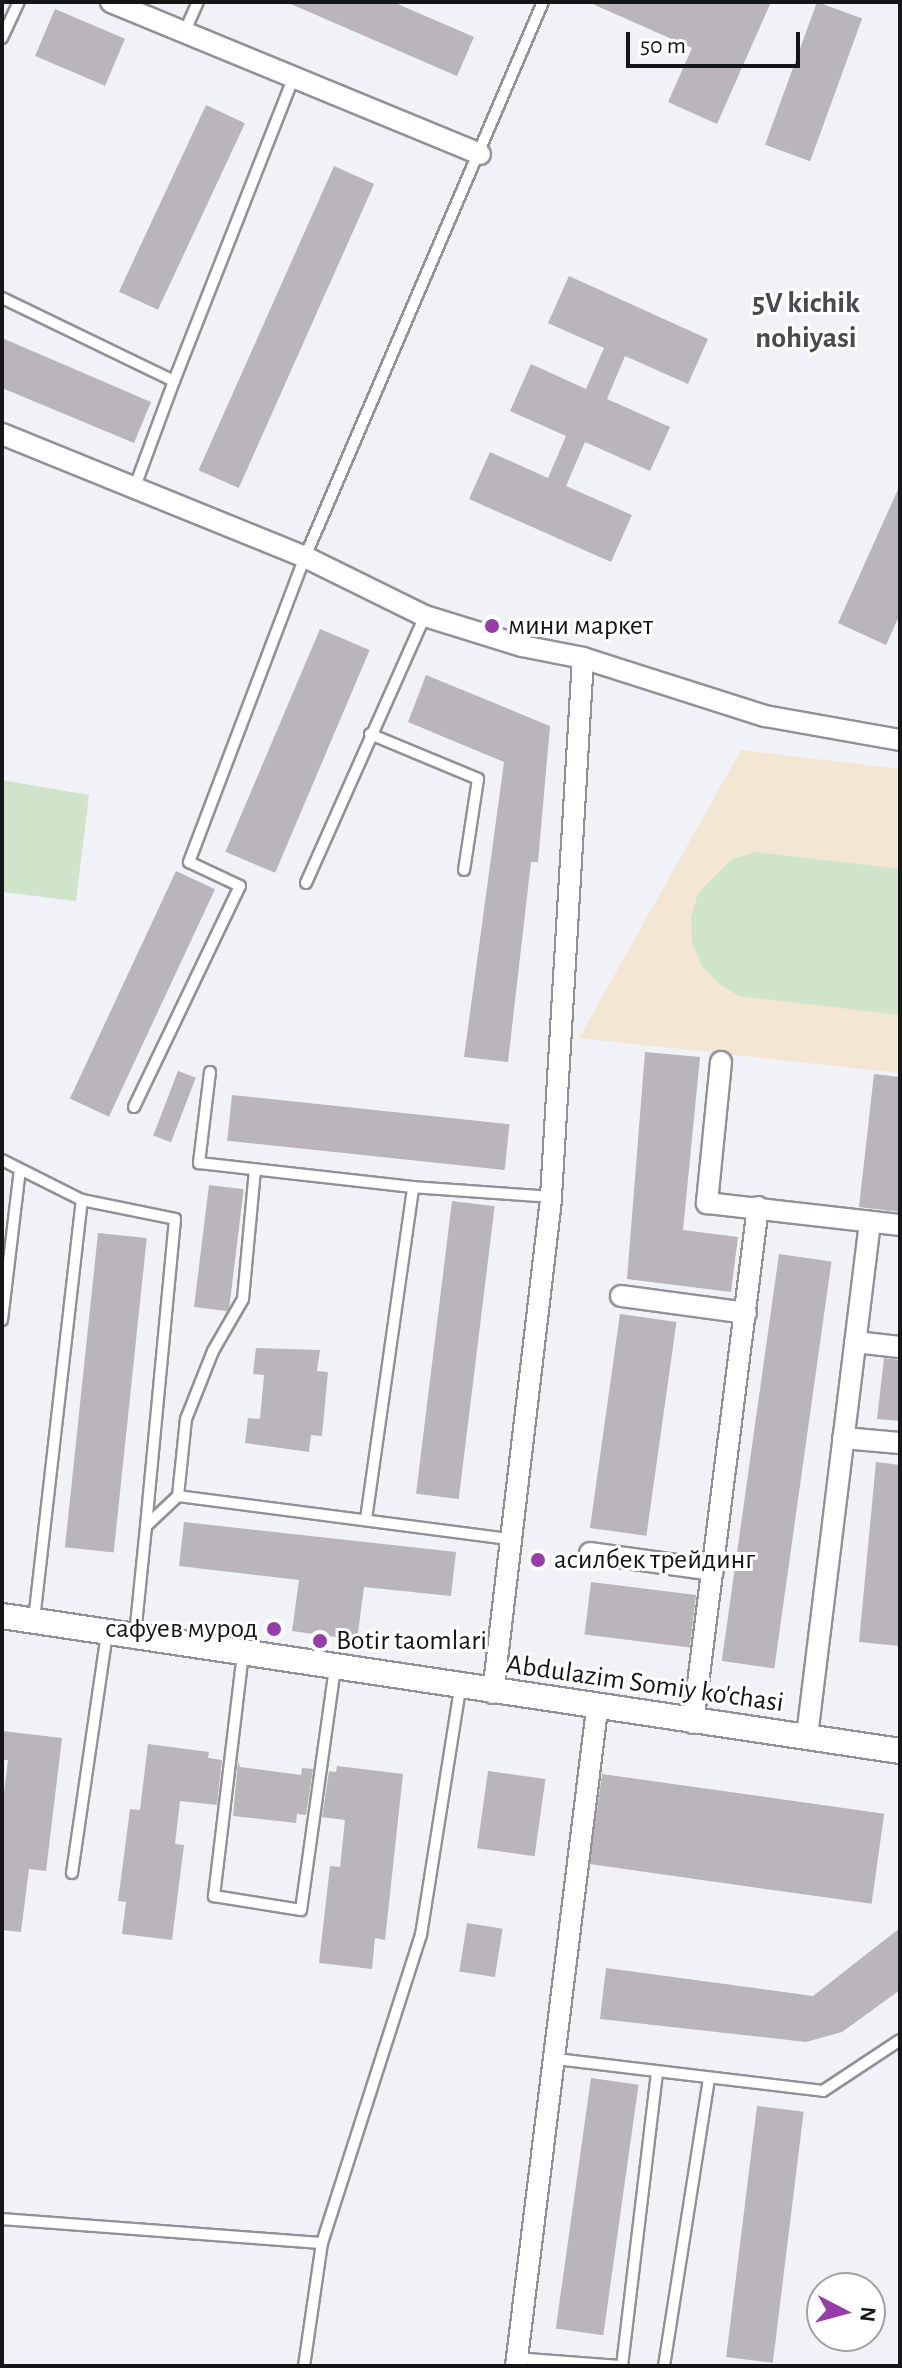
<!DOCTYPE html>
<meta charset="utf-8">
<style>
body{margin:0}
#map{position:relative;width:902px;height:2368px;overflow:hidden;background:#f0f2f8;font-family:"Alegreya Sans",sans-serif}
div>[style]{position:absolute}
.education>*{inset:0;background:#f3e7d3}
.green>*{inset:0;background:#cfe4ca}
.building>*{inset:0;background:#b9b5ba;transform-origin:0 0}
.roads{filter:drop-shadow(2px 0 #909297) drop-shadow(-2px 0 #909297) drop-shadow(0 2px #909297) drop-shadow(0 -2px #909297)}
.service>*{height:10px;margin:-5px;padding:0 5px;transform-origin:5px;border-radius:5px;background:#fff}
.minor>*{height:20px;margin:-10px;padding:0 10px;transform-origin:10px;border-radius:10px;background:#fff}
.tertiary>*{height:24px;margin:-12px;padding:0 12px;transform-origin:12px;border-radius:12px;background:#fff}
.dots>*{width:22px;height:22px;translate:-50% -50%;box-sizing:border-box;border:4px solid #fff;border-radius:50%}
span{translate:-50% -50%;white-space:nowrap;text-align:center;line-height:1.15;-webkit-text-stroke:6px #fff;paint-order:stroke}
.poi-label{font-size:28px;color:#151618}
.left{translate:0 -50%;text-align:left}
.right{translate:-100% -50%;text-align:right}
.street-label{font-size:28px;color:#151618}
.neighbourhood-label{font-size:30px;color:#484a4e;font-weight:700}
.frame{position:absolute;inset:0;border:4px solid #151618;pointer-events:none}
.north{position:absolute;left:806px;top:2272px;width:80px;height:80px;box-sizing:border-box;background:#fff;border:2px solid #a1a2a3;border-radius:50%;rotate:96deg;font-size:22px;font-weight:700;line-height:32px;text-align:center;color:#151618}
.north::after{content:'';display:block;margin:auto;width:28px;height:36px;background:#953da9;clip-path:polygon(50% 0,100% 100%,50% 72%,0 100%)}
.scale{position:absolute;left:626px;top:32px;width:174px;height:36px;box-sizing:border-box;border:4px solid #151618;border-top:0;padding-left:10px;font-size:24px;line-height:28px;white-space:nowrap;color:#151618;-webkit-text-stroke:6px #fff;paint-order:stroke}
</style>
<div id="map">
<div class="education">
<div style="clip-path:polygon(741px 750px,900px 769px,900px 1073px,579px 1038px)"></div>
</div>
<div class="green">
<div style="clip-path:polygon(2px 780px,89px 795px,76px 901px,2px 892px)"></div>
<div style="clip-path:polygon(756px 852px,900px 869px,900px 1015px,739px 996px,718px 983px,701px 965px,692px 942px,691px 917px,698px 893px,732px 859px)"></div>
</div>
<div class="building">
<div style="clip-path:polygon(286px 2px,393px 2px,474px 37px,457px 76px)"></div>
<div style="clip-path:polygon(588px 2px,771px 2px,717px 124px,668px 102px,692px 48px)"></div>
<div style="left:817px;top:2px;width:48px;height:152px;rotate:20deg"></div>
<div style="left:55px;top:9px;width:76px;height:51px;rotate:23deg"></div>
<div style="left:206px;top:105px;width:43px;height:206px;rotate:25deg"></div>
<div style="left:334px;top:166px;width:44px;height:333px;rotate:24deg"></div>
<div style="clip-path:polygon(569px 276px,708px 339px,688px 384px,625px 356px,607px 399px,670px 427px,650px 471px,585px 442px,566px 486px,632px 515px,611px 562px,469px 499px,490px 452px,548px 478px,566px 436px,510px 411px,531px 364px,586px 389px,604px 348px,548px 323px)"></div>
<div style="clip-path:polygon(2px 338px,151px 402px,134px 443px,2px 388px)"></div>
<div style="clip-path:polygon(900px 485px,900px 614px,886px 645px,838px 623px)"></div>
<div style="left:320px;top:629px;width:54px;height:242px;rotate:23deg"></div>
<div style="clip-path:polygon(426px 675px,550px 726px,538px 862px,531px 862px,508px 1062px,464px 1057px,504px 762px,408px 722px)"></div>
<div style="left:176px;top:871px;width:43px;height:251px;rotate:25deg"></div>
<div style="clip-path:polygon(645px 1052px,700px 1057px,683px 1230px,738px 1237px,731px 1292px,627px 1279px)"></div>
<div style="left:178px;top:1071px;width:19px;height:69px;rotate:21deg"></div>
<div style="clip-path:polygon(874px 1074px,900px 1077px,900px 1212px,859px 1207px)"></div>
<div style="left:232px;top:1095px;width:279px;height:46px;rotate:6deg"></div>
<div style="left:209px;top:1185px;width:35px;height:123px;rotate:7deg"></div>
<div style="left:452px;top:1201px;width:43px;height:295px;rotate:7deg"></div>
<div style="left:98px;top:1233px;width:49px;height:316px;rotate:6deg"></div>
<div style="left:779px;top:1254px;width:53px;height:411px;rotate:8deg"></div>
<div style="left:620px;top:1314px;width:57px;height:216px;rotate:8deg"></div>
<div style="clip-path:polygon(256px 1348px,320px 1350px,317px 1371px,328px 1372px,322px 1436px,311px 1435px,309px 1452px,245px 1443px,248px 1418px,260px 1419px,264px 1375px,253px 1374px)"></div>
<div style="clip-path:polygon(884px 1358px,900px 1360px,900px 1421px,877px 1419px)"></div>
<div style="clip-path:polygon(876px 1462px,900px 1465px,900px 1646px,859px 1642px)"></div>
<div style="clip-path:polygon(184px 1522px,456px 1552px,451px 1596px,364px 1587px,357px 1640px,292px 1631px,299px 1580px,179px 1566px)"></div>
<div style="left:591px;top:1582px;width:106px;height:53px;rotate:7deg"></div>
<div style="clip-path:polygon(2px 1731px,62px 1738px,46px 1871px,29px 1869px,21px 1932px,2px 1930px,2px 1809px,8px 1760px,2px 1760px)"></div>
<div style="clip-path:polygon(148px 1744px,209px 1752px,208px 1758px,222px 1760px,217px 1805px,180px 1801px,175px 1844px,184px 1845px,172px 1940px,122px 1934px,126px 1902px,118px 1901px,130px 1809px,140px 1810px)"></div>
<div style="clip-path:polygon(238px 1761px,240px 1767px,301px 1775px,302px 1768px,313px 1769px,306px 1815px,297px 1814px,296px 1823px,233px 1816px)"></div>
<div style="clip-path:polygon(337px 1766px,403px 1774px,385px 1940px,375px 1938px,372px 1969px,319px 1963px,330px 1866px,340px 1867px,345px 1820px,322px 1817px,329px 1771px,336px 1772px)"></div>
<div style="left:488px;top:1771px;width:58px;height:78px;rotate:8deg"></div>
<div style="left:602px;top:1774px;width:285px;height:91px;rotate:8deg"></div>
<div style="left:467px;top:1923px;width:36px;height:49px;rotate:9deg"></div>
<div style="clip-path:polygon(900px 1928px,900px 1990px,842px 2032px,806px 2042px,600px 2019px,606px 1968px,813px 1996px)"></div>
<div style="left:591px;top:2078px;width:48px;height:253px;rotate:8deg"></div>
<div style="left:757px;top:2106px;width:47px;height:253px;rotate:7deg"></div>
</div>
<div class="roads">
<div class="service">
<div style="left:184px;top:33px;width:34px;rotate:-66deg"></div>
<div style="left:2px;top:38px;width:40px;rotate:-65deg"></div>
<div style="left:2px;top:298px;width:191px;rotate:25.8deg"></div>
<div style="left:174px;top:381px;width:115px;rotate:110.3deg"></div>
<div style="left:174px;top:381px;width:328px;rotate:-68.5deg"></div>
<div style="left:370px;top:734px;width:117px;rotate:22.6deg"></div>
<div style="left:478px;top:779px;width:92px;rotate:98.7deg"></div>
<div style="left:306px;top:883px;width:292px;rotate:-66deg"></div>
<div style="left:210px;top:1072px;width:92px;rotate:96.9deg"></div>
<div style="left:199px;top:1163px;width:215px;rotate:6.4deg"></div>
<div style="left:134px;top:1107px;width:245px;rotate:-64.4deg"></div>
<div style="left:240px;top:886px;width:56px;rotate:-154.8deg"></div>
<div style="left:189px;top:862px;width:326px;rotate:-69.2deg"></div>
<div style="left:305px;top:557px;width:604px;rotate:-66.79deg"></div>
<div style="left:2px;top:1160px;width:89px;rotate:26.6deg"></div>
<div style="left:82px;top:1200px;width:95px;rotate:11.5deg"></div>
<div style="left:175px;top:1219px;width:308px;rotate:95.4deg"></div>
<div style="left:2px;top:1320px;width:151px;rotate:-83.2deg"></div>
<div style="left:178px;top:1496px;width:77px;rotate:-84.1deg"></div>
<div style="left:186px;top:1419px;width:73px;rotate:-68.3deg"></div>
<div style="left:213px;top:1351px;width:60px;rotate:-60deg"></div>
<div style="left:243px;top:1299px;width:130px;rotate:-84.7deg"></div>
<div style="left:366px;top:1519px;width:335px;rotate:-81.9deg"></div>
<div style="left:413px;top:1187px;width:138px;rotate:4.1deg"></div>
<div style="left:34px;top:1620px;width:423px;rotate:-83.5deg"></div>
<div style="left:135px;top:1635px;width:110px;rotate:-84.2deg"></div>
<div style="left:146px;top:1526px;width:44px;rotate:-43.2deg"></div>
<div style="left:178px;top:1496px;width:336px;rotate:7.4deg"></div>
<div style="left:243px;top:1653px;width:245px;rotate:96.8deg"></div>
<div style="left:214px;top:1896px;width:88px;rotate:9.1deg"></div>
<div style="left:301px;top:1910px;width:244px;rotate:-82deg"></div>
<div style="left:72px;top:1873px;width:243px;rotate:-81.7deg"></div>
<div style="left:556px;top:2059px;width:269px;rotate:6.8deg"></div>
<div style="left:823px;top:2091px;width:92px;rotate:-33.5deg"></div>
<div style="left:2px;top:2219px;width:321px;rotate:4.3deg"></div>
<div style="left:516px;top:2358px;width:105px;rotate:4.4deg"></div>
<div style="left:304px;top:2366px;width:124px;rotate:-81.7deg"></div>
<div style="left:322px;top:2243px;width:324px;rotate:-72.2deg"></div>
<div style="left:421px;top:1935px;width:250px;rotate:-81deg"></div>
<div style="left:622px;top:2366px;width:296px;rotate:-83.2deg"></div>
<div style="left:664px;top:2366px;width:291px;rotate:-81.1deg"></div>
</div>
<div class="minor">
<div style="left:111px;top:2px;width:399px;rotate:22.4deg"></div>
<div style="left:2px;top:434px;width:327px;rotate:22.1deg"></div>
<div style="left:305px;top:557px;width:134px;rotate:26.2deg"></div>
<div style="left:425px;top:616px;width:102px;rotate:17.2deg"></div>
<div style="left:522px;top:646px;width:62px;rotate:11.1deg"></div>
<div style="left:583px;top:658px;width:191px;rotate:17.7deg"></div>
<div style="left:765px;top:716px;width:137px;rotate:10.1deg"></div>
<div style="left:721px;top:1062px;width:142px;rotate:95.7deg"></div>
<div style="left:707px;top:1203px;width:194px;rotate:6.5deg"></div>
<div style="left:621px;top:1296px;width:126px;rotate:7.7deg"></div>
<div style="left:855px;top:1342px;width:45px;rotate:6.3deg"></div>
<div style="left:843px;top:1438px;width:57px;rotate:5deg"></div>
<div style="left:590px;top:1553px;width:124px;rotate:7.9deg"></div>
<div style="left:493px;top:1693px;width:499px;rotate:-83.3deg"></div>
<div style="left:551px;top:1197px;width:540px;rotate:-86.6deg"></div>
<div style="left:693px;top:1723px;width:520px;rotate:-82.82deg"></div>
<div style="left:807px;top:1736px;width:518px;rotate:-83.01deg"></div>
<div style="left:516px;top:2366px;width:662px;rotate:-82.97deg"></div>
</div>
<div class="tertiary">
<div style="left:2px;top:1616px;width:908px;rotate:8.55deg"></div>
</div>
</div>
<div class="dots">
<div style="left:492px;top:626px;background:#953da9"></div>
<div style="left:538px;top:1560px;background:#953da9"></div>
<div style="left:274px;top:1629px;background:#953da9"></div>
<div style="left:320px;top:1641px;background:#953da9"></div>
</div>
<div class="poi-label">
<span class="left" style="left:508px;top:626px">мини маркет</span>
<span class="left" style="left:554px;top:1560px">асилбек трейдинг</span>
<span class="right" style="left:258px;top:1629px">сафуев мурод</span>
<span class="left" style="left:336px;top:1641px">Botir taomlari</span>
</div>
<div class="street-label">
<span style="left:645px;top:1684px;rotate:8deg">Abdulazim Somiy ko'chasi</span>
</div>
<div class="neighbourhood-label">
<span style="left:806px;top:320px">5V kichik<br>nohiyasi</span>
</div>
<div class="frame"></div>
<div class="north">N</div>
<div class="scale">50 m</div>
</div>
